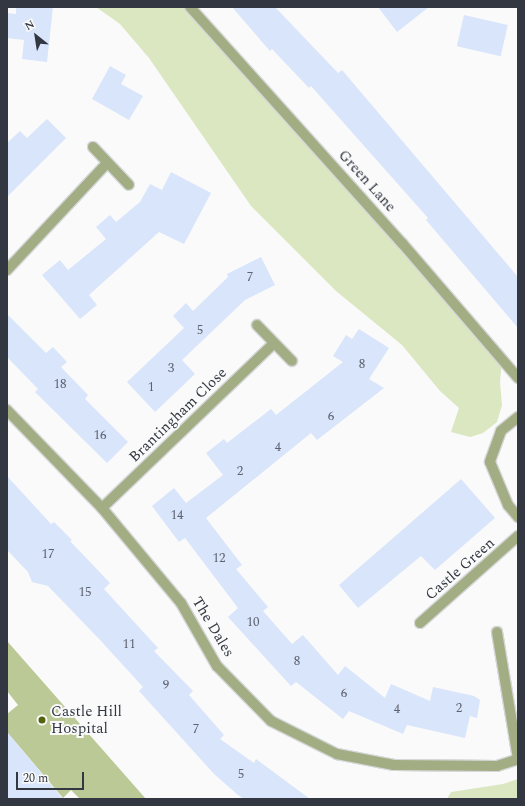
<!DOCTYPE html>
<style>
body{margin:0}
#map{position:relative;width:525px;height:806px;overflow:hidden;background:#fafafa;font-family:Spectral,serif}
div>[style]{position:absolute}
.green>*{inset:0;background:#dbe7c0}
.forest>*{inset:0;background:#bbc996}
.building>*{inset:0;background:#d9e5fb;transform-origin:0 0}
.roads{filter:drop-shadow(1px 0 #d6d7d9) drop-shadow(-1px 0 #d6d7d9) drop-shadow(0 1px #d6d7d9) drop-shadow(0 -1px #d6d7d9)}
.lane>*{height:10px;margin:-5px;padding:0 5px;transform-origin:5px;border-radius:5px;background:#a2ad84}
.street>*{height:10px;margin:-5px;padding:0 5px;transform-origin:5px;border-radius:5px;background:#a2ad84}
.dots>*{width:11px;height:11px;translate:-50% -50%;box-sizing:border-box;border:2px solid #fafafa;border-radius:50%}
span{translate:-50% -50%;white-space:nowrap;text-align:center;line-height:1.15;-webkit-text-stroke:4px #fafafa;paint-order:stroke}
.number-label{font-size:13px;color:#5c6270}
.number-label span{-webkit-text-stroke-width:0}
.street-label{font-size:15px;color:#323742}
.poi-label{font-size:15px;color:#323742}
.left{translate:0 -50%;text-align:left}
.frame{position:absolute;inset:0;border:8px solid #323742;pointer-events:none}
.north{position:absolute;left:16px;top:16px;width:40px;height:40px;-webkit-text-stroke:3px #fafafa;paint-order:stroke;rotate:330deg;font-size:11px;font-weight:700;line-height:16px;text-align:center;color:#323742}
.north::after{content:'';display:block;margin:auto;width:14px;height:18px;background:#323742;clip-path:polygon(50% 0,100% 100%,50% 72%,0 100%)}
.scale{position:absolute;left:16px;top:772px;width:68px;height:18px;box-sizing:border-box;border:2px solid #323742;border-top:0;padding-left:5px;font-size:12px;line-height:14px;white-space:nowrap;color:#323742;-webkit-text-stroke:3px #fafafa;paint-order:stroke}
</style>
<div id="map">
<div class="green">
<div style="clip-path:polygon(96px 7px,190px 7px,502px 359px,500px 382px,502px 405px,497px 422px,483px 433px,470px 437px,451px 432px,459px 408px,440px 391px,402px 345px,336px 291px,251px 206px,149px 58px,120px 24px)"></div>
<div style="clip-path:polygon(518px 779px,518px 799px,447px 799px,451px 792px,503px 784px)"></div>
</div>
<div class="forest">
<div style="clip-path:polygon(7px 641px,146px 799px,80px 799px,71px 790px,63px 798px,7px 732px,7px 714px,18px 705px,7px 691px)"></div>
</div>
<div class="building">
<div style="clip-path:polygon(16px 7px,53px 7px,47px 62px,22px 59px,24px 40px,7px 38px,7px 13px,16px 14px)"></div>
<div style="clip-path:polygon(232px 7px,275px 7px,338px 73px,342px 70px,518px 277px,518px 328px,426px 220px,428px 218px,311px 86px,309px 88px,272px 49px,270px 51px)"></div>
<div style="clip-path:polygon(378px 7px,429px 7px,397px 32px)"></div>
<div style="left:464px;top:15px;width:45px;height:32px;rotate:13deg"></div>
<div style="clip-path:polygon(110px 66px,126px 75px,121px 84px,143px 96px,129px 120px,92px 99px)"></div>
<div style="clip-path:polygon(47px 119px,66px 138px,7px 197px,7px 143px,20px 131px,27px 138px)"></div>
<div style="clip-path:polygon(171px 172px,211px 193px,184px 244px,159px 232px,89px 295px,97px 305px,80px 319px,42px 275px,60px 260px,68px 270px,106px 239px,96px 227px,110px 215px,116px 222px,140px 202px,150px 184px,162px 190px)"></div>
<div style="clip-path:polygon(261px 257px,275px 285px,245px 300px,182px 360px,195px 374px,155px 412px,127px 382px,184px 328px,173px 316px,186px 303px,193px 311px,228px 277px,227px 274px)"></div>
<div style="clip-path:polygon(7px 314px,46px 353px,53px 347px,67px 362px,61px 367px,88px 395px,85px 399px,128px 442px,107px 463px,35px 392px,38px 389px,7px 357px)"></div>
<div style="clip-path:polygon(359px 329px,389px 348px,369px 379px,384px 388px,317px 440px,311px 433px,206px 518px,242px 565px,236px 569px,268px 607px,263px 611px,292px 644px,303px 635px,338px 675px,345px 666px,385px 698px,391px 684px,430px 701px,433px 687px,474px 696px,480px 700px,477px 718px,470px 716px,465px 738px,407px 725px,403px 734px,349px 711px,343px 719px,296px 682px,291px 686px,228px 617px,238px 608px,185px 538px,179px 542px,152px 506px,174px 488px,186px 503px,223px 475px,206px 453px,224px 439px,227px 443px,271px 409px,276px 415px,343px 362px,333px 356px,346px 335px,352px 339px)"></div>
<div style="clip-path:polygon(7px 476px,51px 524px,54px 522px,72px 540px,70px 541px,110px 583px,104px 589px,158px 648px,154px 651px,193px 691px,189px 695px,224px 735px,220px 739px,254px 763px,256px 759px,310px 799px,244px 799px,238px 795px,214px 774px,168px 723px,139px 691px,143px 687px,101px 641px,48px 586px,32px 582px,28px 572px,7px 550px)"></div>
<div style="clip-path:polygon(461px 479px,495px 518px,435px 570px,421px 556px,358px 608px,339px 585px)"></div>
<div style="clip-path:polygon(7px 732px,63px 799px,7px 799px)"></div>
</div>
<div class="roads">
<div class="lane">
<div style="left:497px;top:632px;width:129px;rotate:80.6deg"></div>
</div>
<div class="street">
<div style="left:190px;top:7px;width:317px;rotate:48.1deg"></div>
<div style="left:402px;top:243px;width:178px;rotate:49.3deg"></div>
<div style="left:93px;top:147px;width:52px;rotate:46.5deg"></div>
<div style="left:7px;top:270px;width:146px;rotate:-46.9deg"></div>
<div style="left:257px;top:325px;width:50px;rotate:45.8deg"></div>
<div style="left:7px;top:410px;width:136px;rotate:45.9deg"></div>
<div style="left:102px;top:508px;width:124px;rotate:50.3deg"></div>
<div style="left:181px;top:603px;width:73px;rotate:60.3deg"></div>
<div style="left:217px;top:666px;width:77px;rotate:45.5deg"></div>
<div style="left:271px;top:721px;width:74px;rotate:26.6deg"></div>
<div style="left:337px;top:754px;width:58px;rotate:10.9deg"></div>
<div style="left:394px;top:765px;width:103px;rotate:0.6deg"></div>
<div style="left:497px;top:766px;width:22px;rotate:-18deg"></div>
<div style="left:518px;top:417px;width:22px;rotate:141deg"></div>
<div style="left:501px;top:431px;width:33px;rotate:110deg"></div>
<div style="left:490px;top:462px;width:47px;rotate:67.3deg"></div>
<div style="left:508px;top:505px;width:16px;rotate:50deg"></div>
<div style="left:102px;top:508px;width:238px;rotate:-43.8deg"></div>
<div style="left:420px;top:623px;width:131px;rotate:-41.6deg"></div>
</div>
</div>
<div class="dots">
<div style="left:42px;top:720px;background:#53630a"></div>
</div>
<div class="number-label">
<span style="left:250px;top:277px">7</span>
<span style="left:200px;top:330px">5</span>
<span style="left:362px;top:364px">8</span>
<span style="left:171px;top:368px">3</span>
<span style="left:60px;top:384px">18</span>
<span style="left:151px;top:387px">1</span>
<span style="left:331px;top:416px">6</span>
<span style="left:100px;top:435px">16</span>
<span style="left:278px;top:447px">4</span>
<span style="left:240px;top:471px">2</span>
<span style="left:177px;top:515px">14</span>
<span style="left:48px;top:554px">17</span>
<span style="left:219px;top:558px">12</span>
<span style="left:85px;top:592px">15</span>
<span style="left:253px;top:622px">10</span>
<span style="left:129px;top:644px">11</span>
<span style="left:297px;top:661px">8</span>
<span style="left:166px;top:685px">9</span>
<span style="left:344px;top:693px">6</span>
<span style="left:459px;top:708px">2</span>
<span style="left:397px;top:709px">4</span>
<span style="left:196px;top:729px">7</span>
<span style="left:241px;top:774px">5</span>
</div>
<div class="street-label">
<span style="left:367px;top:181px;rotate:48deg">Green Lane</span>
<span style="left:178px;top:415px;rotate:-44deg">Brantingham Close</span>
<span style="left:460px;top:569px;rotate:-41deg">Castle Green</span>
<span style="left:213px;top:627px;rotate:59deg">The Dales</span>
</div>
<div class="poi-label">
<span class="left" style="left:51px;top:720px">Castle Hill<br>Hospital</span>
</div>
<div class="frame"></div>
<div class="north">N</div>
<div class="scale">20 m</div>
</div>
